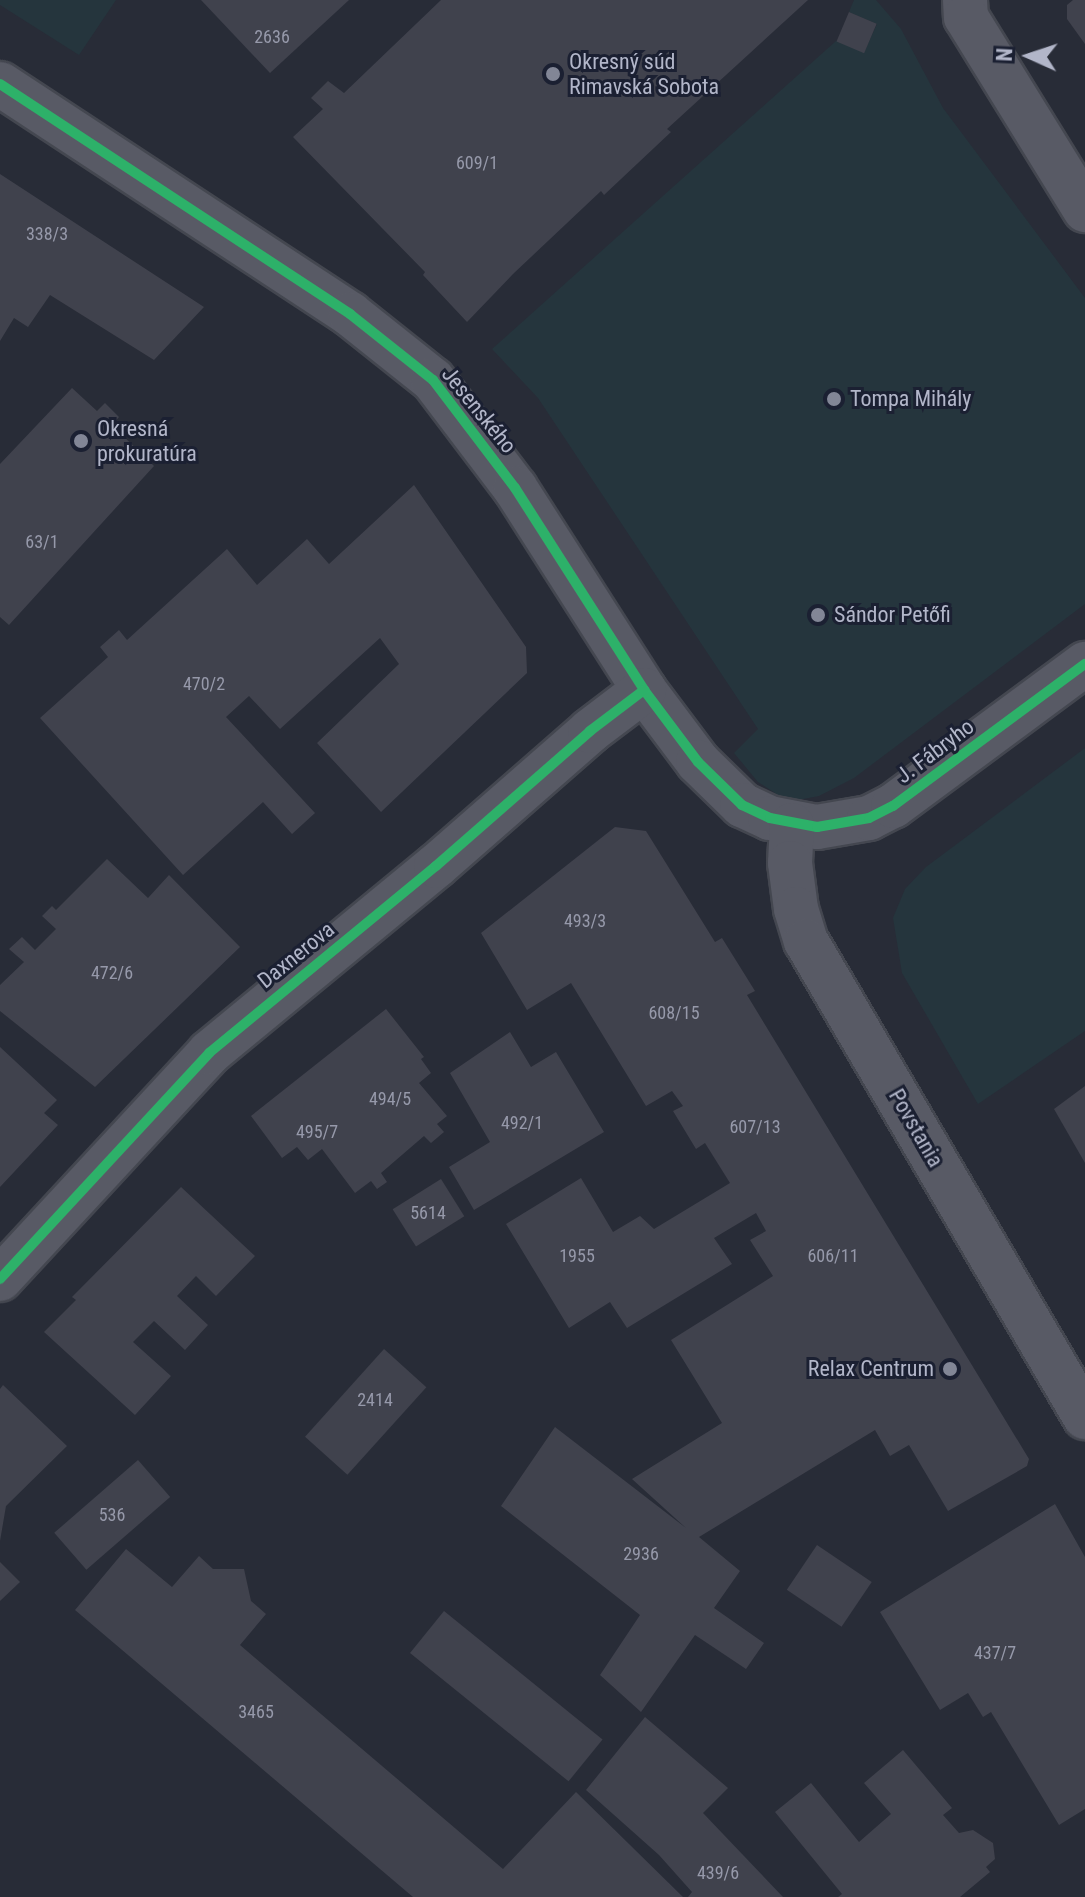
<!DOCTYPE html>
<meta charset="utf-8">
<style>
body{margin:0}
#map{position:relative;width:1085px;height:1897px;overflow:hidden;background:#282c37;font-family:"Roboto Condensed",sans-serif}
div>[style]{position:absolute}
.green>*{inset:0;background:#25353d}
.building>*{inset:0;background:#40424d;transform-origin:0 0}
.roads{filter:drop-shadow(2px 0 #444750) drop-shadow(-2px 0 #444750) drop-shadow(0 2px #444750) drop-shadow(0 -2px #444750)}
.minor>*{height:44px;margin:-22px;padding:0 22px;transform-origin:22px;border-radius:22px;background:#585a65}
.cycleway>*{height:10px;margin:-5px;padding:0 5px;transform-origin:5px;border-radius:5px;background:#2db169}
.dots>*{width:22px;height:22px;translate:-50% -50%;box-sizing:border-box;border:4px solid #1b2032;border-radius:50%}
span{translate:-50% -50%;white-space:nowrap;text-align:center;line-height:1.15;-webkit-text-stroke:6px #1b2032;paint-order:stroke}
.number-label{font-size:18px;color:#9699aa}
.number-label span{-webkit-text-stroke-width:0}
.poi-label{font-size:22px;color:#b2b6c9}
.left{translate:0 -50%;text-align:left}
.right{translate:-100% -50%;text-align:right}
.street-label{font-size:22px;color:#b2b6c9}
.north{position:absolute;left:989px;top:16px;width:80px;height:80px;-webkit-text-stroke:6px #1b2032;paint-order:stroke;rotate:273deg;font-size:22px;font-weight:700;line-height:32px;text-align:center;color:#b2b6c9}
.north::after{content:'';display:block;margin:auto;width:28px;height:36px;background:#b2b6c9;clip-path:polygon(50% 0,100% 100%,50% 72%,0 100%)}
</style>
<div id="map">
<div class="green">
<div style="clip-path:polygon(0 0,116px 0,79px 55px,0 5px)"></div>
<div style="clip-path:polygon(854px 0,876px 0,901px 29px,943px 108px,1085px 298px,1085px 604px,854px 778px,819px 796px,798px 800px,778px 795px,758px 782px,734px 753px,758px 729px,538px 398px,492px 349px,836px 41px,864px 52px,877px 24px,849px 12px)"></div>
<div style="clip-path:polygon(1085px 748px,1085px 1031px,978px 1104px,902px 973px,893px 918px,905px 889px,926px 867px)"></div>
</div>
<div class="building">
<div style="clip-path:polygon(201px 0,349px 0,270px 73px)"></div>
<div style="clip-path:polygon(441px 0,808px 0,667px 129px,671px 132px,604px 195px,601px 191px,513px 274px,467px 322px,423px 275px,425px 272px,293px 137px,323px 109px,311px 98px,328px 81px,344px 93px)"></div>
<div style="clip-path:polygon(1073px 0,1085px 0,1085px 44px,1067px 19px,1067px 5px)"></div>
<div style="left:849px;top:12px;width:30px;height:32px;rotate:23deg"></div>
<div style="clip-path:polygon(0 174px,204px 307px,154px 360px,50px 295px,28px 327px,14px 318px,0 341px)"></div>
<div style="clip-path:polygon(72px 388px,97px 411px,105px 403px,119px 417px,112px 425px,154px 466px,9px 625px,0 617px,0 464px)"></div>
<div style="clip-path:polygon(414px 485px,526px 647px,527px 673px,381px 812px,317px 743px,399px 664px,380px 638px,280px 729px,249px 696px,226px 717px,315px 813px,292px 834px,263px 802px,183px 875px,40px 718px,108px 657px,100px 647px,119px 630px,127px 640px,227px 549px,257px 585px,307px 539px,329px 564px)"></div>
<div style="clip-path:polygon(615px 827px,646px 831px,715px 942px,722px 938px,755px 991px,747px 995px,1029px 1459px,1027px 1466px,948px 1511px,909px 1445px,890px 1456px,875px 1430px,699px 1537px,740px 1571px,714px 1608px,764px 1643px,746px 1669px,695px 1635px,641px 1712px,600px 1675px,640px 1615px,501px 1506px,555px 1427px,686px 1528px,632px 1479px,722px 1423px,671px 1340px,773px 1276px,750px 1240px,766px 1231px,756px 1213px,714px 1238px,732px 1264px,627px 1328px,610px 1302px,569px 1328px,506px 1224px,581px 1178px,613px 1232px,640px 1216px,654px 1229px,730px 1183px,705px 1143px,696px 1149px,673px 1111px,683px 1106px,672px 1091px,646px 1106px,571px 983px,527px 1010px,481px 933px)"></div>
<div style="clip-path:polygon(107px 859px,148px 898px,169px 875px,240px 947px,95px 1087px,0 1011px,0 985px,24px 962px,9px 949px,22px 937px,35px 950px,56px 929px,42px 916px,52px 906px,56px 910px)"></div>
<div style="clip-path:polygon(386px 1009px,424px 1057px,421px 1059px,431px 1073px,419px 1083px,447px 1116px,437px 1124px,444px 1132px,431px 1143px,424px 1136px,381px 1173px,387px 1182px,377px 1189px,371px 1181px,355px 1193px,322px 1149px,308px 1160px,297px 1147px,282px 1158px,251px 1116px)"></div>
<div style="clip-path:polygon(510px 1032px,531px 1067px,556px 1052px,604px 1132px,474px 1210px,449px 1167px,490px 1142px,450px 1073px)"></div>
<div style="clip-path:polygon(0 1047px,57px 1100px,44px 1113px,58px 1125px,0 1187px)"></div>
<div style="clip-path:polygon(1085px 1086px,1085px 1163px,1054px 1109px)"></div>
<div style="left:441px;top:1179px;width:44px;height:57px;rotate:58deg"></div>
<div style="clip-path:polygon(181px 1187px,255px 1256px,216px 1296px,196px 1276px,177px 1296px,208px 1325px,185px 1350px,154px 1321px,133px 1342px,171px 1376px,135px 1415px,44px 1332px,76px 1300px,72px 1297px)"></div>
<div style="left:384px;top:1349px;width:57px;height:118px;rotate:42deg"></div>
<div style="clip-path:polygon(3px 1385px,67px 1446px,6px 1506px,0 1541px,0 1389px)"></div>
<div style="left:138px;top:1460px;width:49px;height:111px;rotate:49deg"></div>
<div style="clip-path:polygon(1055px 1504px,1085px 1557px,1085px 1809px,1059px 1825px,991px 1712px,983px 1717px,968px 1693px,940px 1710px,880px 1612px)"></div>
<div style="left:817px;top:1545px;width:66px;height:54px;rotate:34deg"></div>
<div style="clip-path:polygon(126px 1549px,172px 1587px,199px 1556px,213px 1569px,244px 1569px,251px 1601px,266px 1614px,240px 1645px,503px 1869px,576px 1792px,683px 1897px,413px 1897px,75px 1610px)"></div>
<div style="clip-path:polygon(0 1562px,20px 1582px,0 1601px)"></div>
<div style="left:444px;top:1611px;width:204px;height:54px;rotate:39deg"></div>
<div style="clip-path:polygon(645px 1717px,728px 1788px,703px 1813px,783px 1897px,688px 1897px,692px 1892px,659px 1855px,586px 1790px)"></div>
<div style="clip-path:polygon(903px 1750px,952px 1808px,943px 1815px,959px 1833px,973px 1830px,993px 1843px,995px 1859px,986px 1867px,990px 1872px,960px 1897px,838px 1897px,842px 1894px,775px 1812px,811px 1783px,859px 1842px,891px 1814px,864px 1783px)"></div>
</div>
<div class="roads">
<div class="minor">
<div style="left:965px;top:0;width:17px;rotate:87deg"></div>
<div style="left:966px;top:17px;width:227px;rotate:58.3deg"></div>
<div style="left:0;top:84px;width:419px;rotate:33.3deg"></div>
<div style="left:350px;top:314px;width:106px;rotate:38.5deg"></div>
<div style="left:433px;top:380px;width:136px;rotate:52.8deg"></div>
<div style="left:515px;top:488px;width:240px;rotate:57.4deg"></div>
<div style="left:644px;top:690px;width:90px;rotate:53.1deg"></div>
<div style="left:698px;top:762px;width:62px;rotate:44.3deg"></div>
<div style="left:742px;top:805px;width:31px;rotate:25deg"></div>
<div style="left:770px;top:818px;width:48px;rotate:10.8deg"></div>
<div style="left:817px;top:827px;width:53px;rotate:-9.8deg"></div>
<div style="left:869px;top:818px;width:27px;rotate:-27deg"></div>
<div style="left:893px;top:806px;width:239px;rotate:-36.5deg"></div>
<div style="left:792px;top:825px;width:38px;rotate:93deg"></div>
<div style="left:790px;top:863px;width:46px;rotate:82.6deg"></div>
<div style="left:796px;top:909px;width:34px;rotate:73deg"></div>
<div style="left:806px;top:941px;width:552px;rotate:59.62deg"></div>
<div style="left:0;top:1279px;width:308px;rotate:-47.2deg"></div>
<div style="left:209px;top:1053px;width:294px;rotate:-39.5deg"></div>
<div style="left:436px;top:866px;width:205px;rotate:-41.2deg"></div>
<div style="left:590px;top:731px;width:68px;rotate:-37.2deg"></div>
</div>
</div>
<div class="cycleway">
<div style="left:0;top:84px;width:419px;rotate:33.3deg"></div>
<div style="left:350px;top:314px;width:106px;rotate:38.5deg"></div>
<div style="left:433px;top:380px;width:136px;rotate:52.8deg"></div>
<div style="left:515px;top:488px;width:240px;rotate:57.4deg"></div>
<div style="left:644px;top:690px;width:90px;rotate:53.1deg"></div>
<div style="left:698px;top:762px;width:62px;rotate:44.3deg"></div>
<div style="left:742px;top:805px;width:31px;rotate:25deg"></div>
<div style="left:770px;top:818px;width:48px;rotate:10.8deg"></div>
<div style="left:817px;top:827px;width:53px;rotate:-9.8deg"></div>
<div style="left:869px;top:818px;width:27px;rotate:-27deg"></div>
<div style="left:893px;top:806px;width:239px;rotate:-36.5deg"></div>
<div style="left:0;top:1279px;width:308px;rotate:-47.2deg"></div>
<div style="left:209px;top:1053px;width:294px;rotate:-39.5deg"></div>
<div style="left:436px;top:866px;width:205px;rotate:-41.2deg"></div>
<div style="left:590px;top:731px;width:68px;rotate:-37.2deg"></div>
</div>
<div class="dots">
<div style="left:553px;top:74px;background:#828696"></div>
<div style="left:834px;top:399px;background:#828696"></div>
<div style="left:81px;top:441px;background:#828696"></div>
<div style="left:818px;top:615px;background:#828696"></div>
<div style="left:950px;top:1369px;background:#828696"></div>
</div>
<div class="number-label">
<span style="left:272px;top:37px">2636</span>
<span style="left:477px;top:163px">609/1</span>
<span style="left:47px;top:234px">338/3</span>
<span style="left:42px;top:542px">63/1</span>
<span style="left:204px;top:684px">470/2</span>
<span style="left:585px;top:921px">493/3</span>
<span style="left:112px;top:973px">472/6</span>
<span style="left:674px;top:1013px">608/15</span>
<span style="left:390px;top:1099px">494/5</span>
<span style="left:522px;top:1123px">492/1</span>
<span style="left:755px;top:1127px">607/13</span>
<span style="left:317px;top:1132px">495/7</span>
<span style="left:428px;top:1213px">5614</span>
<span style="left:577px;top:1256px">1955</span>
<span style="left:833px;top:1256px">606/11</span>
<span style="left:375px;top:1400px">2414</span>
<span style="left:112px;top:1515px">536</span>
<span style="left:641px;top:1554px">2936</span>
<span style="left:995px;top:1653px">437/7</span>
<span style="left:256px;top:1712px">3465</span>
<span style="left:718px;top:1873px">439/6</span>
</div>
<div class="poi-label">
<span class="left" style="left:569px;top:74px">Okresný súd<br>Rimavská Sobota</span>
<span class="left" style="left:850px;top:399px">Tompa Mihály</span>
<span class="left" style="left:97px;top:441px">Okresná<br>prokuratúra</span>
<span class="left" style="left:834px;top:615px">Sándor Petőfi</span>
<span class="right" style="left:934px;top:1369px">Relax Centrum</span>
</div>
<div class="street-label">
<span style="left:479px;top:410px;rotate:51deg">Jesenského</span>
<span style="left:935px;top:751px;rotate:-37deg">J. Fábryho</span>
<span style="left:296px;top:955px;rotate:-39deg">Daxnerova</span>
<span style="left:916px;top:1128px;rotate:60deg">Povstania</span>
</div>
<div class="north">N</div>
</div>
